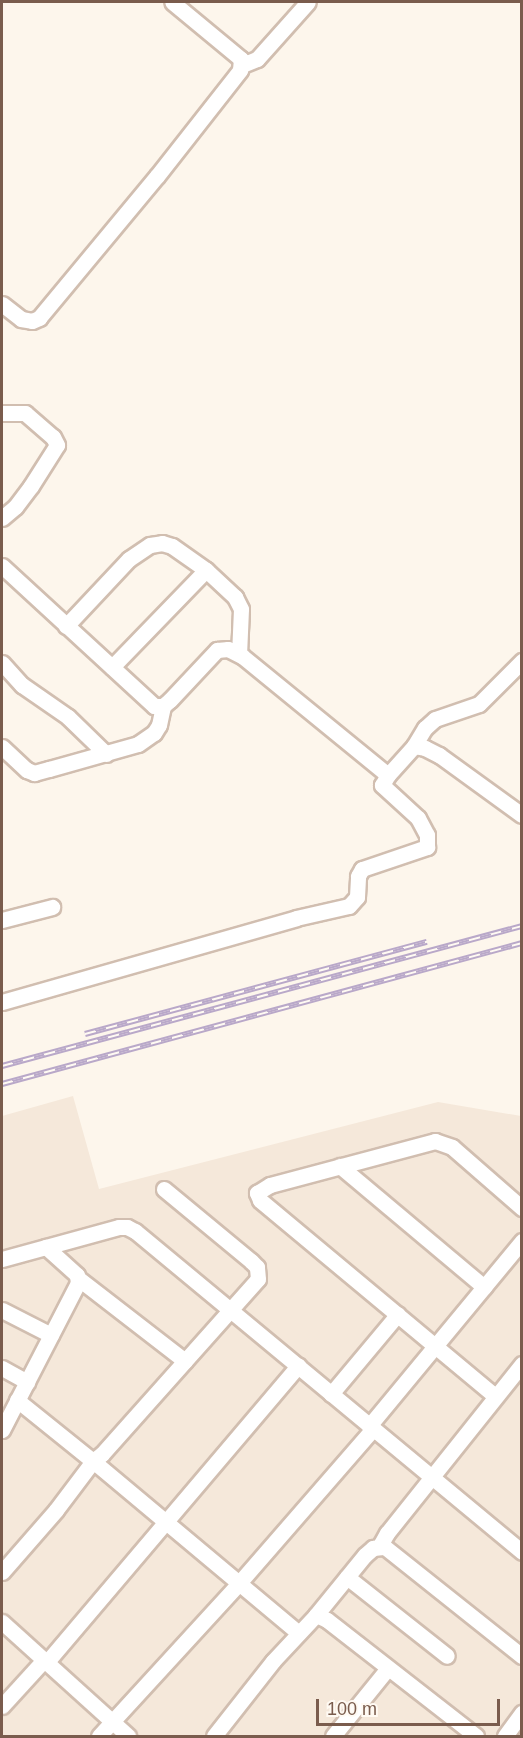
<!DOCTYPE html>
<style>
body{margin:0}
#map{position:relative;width:523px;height:1738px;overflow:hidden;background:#fdf6ec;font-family:Arial,sans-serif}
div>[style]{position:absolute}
.residential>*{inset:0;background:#f5e8da}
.roads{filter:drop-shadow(2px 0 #d1beb0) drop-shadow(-2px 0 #d1beb0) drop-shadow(0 2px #d1beb0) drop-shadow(0 -2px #d1beb0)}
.minor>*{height:15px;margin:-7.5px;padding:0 7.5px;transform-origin:7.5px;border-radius:7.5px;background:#fff}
.rail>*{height:6px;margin-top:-3px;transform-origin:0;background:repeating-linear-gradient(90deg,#fffaf3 0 11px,#b9a8c9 0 22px);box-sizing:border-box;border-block:2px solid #b9a8c9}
span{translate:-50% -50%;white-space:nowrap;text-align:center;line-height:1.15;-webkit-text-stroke:6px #fffaf3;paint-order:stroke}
.frame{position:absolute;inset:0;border:3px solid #7a5c4d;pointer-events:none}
.scale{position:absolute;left:316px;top:1699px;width:184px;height:27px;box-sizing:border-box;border:3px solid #7a5c4d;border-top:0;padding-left:8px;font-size:18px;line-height:21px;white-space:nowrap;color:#7a5c4d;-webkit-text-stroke:4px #fffaf3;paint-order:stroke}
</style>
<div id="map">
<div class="residential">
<div style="clip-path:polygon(73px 1096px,99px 1189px,438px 1102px,521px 1116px,521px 1736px,2px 1736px,2px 1116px)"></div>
</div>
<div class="roads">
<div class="minor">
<div style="left:242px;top:65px;width:16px;rotate:-22deg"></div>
<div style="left:257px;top:59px;width:76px;rotate:-48.2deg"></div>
<div style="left:2px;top:304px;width:24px;rotate:38deg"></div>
<div style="left:21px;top:319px;width:11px;rotate:10deg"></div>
<div style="left:32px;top:321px;width:8px;rotate:-23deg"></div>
<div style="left:39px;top:318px;width:185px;rotate:-50.3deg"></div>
<div style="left:157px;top:176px;width:135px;rotate:-51.9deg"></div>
<div style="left:240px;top:70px;width:11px;rotate:-85deg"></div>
<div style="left:241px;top:59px;width:89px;rotate:-140.4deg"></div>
<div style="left:2px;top:413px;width:23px"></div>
<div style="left:25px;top:413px;width:37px;rotate:41deg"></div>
<div style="left:53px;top:437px;width:9px;rotate:63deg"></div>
<div style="left:57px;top:445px;width:49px;rotate:122.4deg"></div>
<div style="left:31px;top:486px;width:26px;rotate:127deg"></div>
<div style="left:15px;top:507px;width:17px;rotate:140deg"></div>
<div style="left:2px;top:566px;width:207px;rotate:42.6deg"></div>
<div style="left:154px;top:706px;width:9px"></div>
<div style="left:163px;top:706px;width:9px;rotate:-41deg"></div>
<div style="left:170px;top:700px;width:69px;rotate:-46.8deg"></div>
<div style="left:217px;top:650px;width:11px;rotate:-5deg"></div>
<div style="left:228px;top:649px;width:16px;rotate:27deg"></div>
<div style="left:242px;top:656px;width:188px;rotate:39.2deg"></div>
<div style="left:66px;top:626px;width:92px;rotate:-46.8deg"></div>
<div style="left:129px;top:559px;width:25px;rotate:-34deg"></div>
<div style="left:150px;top:545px;width:12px;rotate:-9deg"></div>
<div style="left:162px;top:543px;width:10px;rotate:17deg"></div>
<div style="left:172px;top:546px;width:42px;rotate:35.2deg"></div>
<div style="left:206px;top:570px;width:40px;rotate:43deg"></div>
<div style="left:235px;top:597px;width:13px;rotate:63deg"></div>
<div style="left:241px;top:609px;width:45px;rotate:92.5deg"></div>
<div style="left:2px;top:663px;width:30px;rotate:48deg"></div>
<div style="left:22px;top:685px;width:56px;rotate:34.8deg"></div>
<div style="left:68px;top:717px;width:53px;rotate:44.2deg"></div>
<div style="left:112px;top:667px;width:135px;rotate:-45.9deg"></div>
<div style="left:414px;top:746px;width:21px;rotate:-59deg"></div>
<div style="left:425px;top:728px;width:13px;rotate:-42deg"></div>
<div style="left:435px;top:719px;width:46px;rotate:-18.8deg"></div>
<div style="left:479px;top:704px;width:61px;rotate:-45deg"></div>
<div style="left:2px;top:747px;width:34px;rotate:43deg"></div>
<div style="left:27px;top:770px;width:8px;rotate:23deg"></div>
<div style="left:34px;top:773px;width:16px;rotate:-15deg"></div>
<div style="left:49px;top:769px;width:92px;rotate:-15.7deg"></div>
<div style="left:138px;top:744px;width:19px;rotate:-35deg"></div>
<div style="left:154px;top:733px;width:9px;rotate:-58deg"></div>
<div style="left:159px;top:725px;width:19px;rotate:-78deg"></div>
<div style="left:2px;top:920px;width:52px;rotate:-14.6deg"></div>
<div style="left:2px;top:1002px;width:306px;rotate:-15.9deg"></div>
<div style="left:296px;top:918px;width:54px;rotate:-12.8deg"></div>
<div style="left:349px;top:906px;width:12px;rotate:-48deg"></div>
<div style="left:357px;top:897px;width:21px;rotate:-87deg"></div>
<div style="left:358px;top:876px;width:8px;rotate:-60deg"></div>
<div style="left:362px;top:869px;width:69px;rotate:-18.7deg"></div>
<div style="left:427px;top:847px;width:12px;rotate:-90deg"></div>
<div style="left:427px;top:835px;width:19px;rotate:-118deg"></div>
<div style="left:418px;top:818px;width:49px;rotate:-137.5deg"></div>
<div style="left:382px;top:785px;width:12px;rotate:-59deg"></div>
<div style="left:388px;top:775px;width:39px;rotate:-48deg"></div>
<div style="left:414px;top:746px;width:11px;rotate:10deg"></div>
<div style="left:425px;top:748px;width:16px;rotate:27deg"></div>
<div style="left:439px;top:755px;width:102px;rotate:35.9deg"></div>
<div style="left:340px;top:1166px;width:188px;rotate:40deg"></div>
<div style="left:2px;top:1259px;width:121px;rotate:-15.3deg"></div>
<div style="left:119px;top:1227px;width:8px"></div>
<div style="left:127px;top:1227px;width:9px;rotate:27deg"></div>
<div style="left:135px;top:1231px;width:503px;rotate:39.67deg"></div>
<div style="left:79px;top:1279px;width:134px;rotate:37.7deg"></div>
<div style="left:2px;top:1310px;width:55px;rotate:27deg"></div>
<div style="left:522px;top:1364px;width:216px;rotate:128.6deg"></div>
<div style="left:387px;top:1533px;width:13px;rotate:119deg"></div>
<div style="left:381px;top:1544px;width:180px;rotate:38.5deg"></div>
<div style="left:2px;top:1368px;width:29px;rotate:29deg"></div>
<div style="left:331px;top:1394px;width:104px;rotate:-50.1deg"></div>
<div style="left:495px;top:1396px;width:306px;rotate:-140.2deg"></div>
<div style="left:260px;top:1200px;width:8px;rotate:-113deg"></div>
<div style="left:257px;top:1193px;width:15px;rotate:-32deg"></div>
<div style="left:270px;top:1185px;width:171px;rotate:-14.9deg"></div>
<div style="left:435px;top:1141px;width:18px;rotate:19deg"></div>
<div style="left:452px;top:1147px;width:93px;rotate:41.1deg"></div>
<div style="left:17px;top:1400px;width:97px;rotate:38.8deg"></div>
<div style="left:93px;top:1461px;width:11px;rotate:-38deg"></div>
<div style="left:102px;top:1454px;width:234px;rotate:-48.3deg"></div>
<div style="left:258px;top:1279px;width:12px;rotate:-95deg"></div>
<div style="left:257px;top:1267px;width:8px;rotate:-135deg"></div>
<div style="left:251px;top:1261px;width:113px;rotate:-140.4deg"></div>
<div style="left:369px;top:1426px;width:240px;rotate:-50.4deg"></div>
<div style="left:2px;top:1430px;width:165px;rotate:-62.7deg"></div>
<div style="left:78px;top:1283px;width:8px;rotate:-97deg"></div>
<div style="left:77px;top:1275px;width:42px;rotate:-137.9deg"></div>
<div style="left:2px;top:1572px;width:82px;rotate:-48.9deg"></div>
<div style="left:56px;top:1510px;width:61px;rotate:-52.9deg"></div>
<div style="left:93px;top:1461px;width:268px;rotate:39.9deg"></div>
<div style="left:347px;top:1577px;width:127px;rotate:38.3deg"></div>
<div style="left:316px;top:1615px;width:77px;rotate:-50.8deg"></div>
<div style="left:365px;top:1555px;width:11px;rotate:-41deg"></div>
<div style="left:373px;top:1548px;width:10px;rotate:-6deg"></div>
<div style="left:2px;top:1622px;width:170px;rotate:42.1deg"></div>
<div style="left:46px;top:1663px;width:390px;rotate:-49.7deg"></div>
<div style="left:2px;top:1706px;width:61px;rotate:-47.7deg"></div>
<div style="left:99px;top:1736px;width:207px;rotate:-47.5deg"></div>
<div style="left:239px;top:1583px;width:204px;rotate:-49deg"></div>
<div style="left:214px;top:1736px;width:95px;rotate:-51.8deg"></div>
<div style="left:273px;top:1661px;width:63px;rotate:-46.9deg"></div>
<div style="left:316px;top:1615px;width:12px;rotate:24deg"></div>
<div style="left:327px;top:1620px;width:189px;rotate:37.9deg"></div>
<div style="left:333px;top:1736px;width:87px;rotate:-51deg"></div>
<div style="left:505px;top:1736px;width:29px;rotate:-54deg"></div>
</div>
</div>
<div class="rail">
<div style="left:85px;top:1034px;width:354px;rotate:-15.1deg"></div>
<div style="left:2px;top:1066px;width:539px;rotate:-15.07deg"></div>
<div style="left:2px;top:1084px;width:539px;rotate:-15.17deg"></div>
</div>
<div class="frame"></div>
<div class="scale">100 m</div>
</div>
